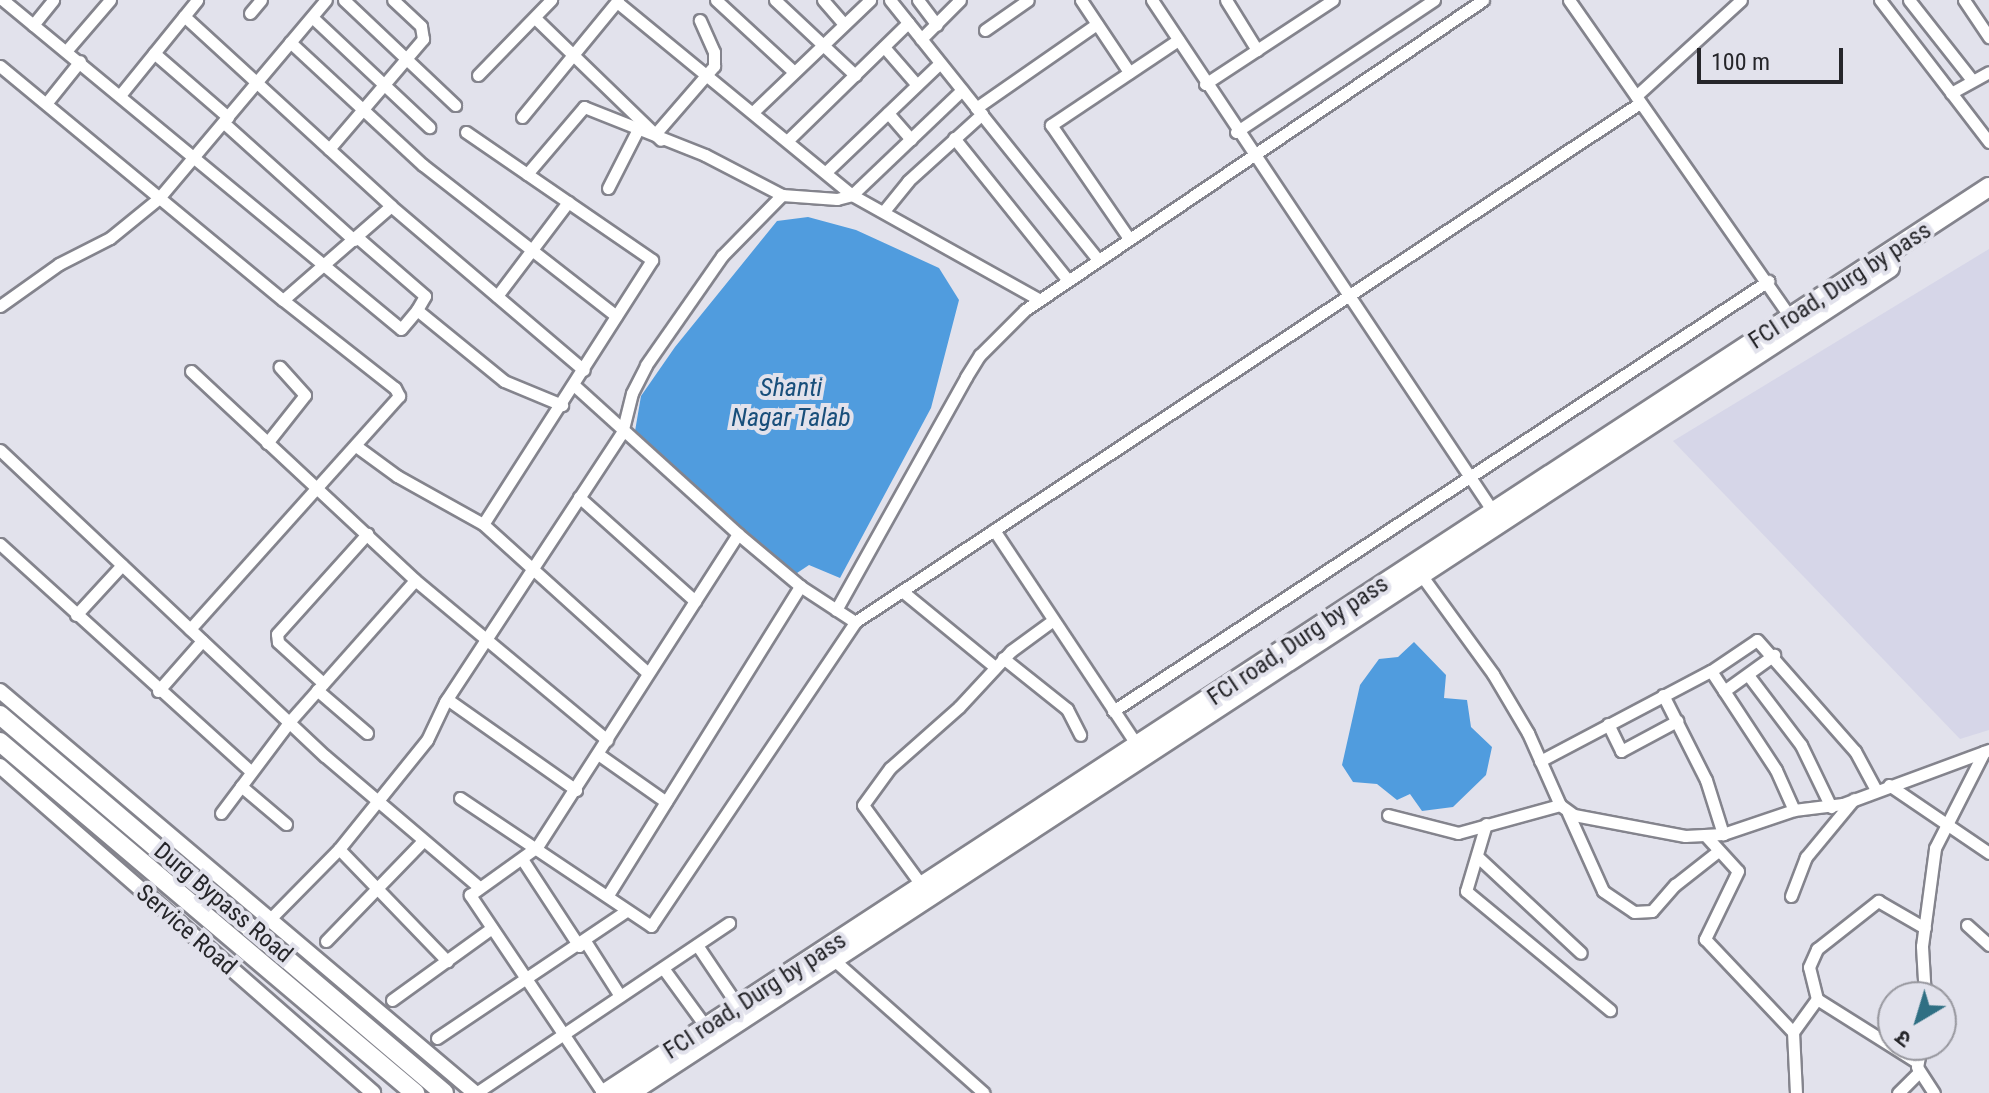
<!DOCTYPE html>
<meta charset="utf-8">
<style>
body{margin:0}
#map{position:relative;width:1989px;height:1093px;overflow:hidden;background:#e2e2ec;font-family:"Roboto Condensed","Noto Sans Devanagari",sans-serif}
div>[style]{position:absolute}
.built>*{inset:0;background:#d6d6e8}
.water>*{inset:0;background:#509cde}
.roads{filter:drop-shadow(2px 0 #84848d) drop-shadow(-2px 0 #84848d) drop-shadow(0 2px #84848d) drop-shadow(0 -2px #84848d)}
.minor>*{height:11px;margin:-5.5px;padding:0 5.5px;transform-origin:5.5px;border-radius:5.5px;background:#fff}
.tertiary>*{height:14px;margin:-7px;padding:0 7px;transform-origin:7px;border-radius:7px;background:#fff}
.primary>*{height:18px;margin:-9px;padding:0 9px;transform-origin:9px;border-radius:9px;background:#fff}
.trunk>*{height:18px;margin:-9px;padding:0 9px;transform-origin:9px;border-radius:9px;background:#fff}
span{translate:-50% -50%;white-space:nowrap;text-align:center;line-height:1.15;-webkit-text-stroke:8px #e2e2ec;paint-order:stroke}
.street-label{font-size:24px;color:#26262a}
.water-label{font-size:26px;color:#194f7b;font-style:italic}
.north{position:absolute;left:1877px;top:981px;width:80px;height:80px;box-sizing:border-box;background:#e2e2ec;border:2px solid #97979e;border-radius:50%;rotate:218deg;font-size:22px;font-weight:700;line-height:32px;text-align:center;color:#26262a}
.north::after{content:'';display:block;margin:auto;width:28px;height:36px;background:#2f6f83;clip-path:polygon(50% 0,100% 100%,50% 72%,0 100%)}
.scale{position:absolute;left:1697px;top:48px;width:146px;height:36px;box-sizing:border-box;border:4px solid #26262a;border-top:0;padding-left:10px;font-size:24px;line-height:28px;white-space:nowrap;color:#26262a;-webkit-text-stroke:6px #e2e2ec;paint-order:stroke}
</style>
<div id="map">
<div class="built">
<div style="clip-path:polygon(1989px 249px,1989px 730px,1960px 739px,1673px 441px)"></div>
</div>
<div class="water">
<div style="clip-path:polygon(808px 217px,856px 230px,939px 268px,959px 300px,931px 408px,840px 578px,809px 565px,794px 575px,634px 437px,641px 396px,675px 347px,777px 221px)"></div>
<div style="clip-path:polygon(1414px 642px,1446px 675px,1444px 698px,1467px 700px,1471px 727px,1492px 747px,1486px 775px,1453px 807px,1422px 811px,1410px 794px,1397px 800px,1377px 784px,1353px 782px,1342px 765px,1360px 685px,1379px 659px,1398px 657px)"></div>
</div>
<div class="roads">
<div class="minor">
<div style="left:3px;top:0;width:516px;rotate:39.58deg"></div>
<div style="left:401px;top:329px;width:25px;rotate:-50deg"></div>
<div style="left:417px;top:310px;width:112px;rotate:39.2deg"></div>
<div style="left:504px;top:381px;width:63px;rotate:22.5deg"></div>
<div style="left:344px;top:0;width:153px;rotate:43.4deg"></div>
<div style="left:716px;top:0;width:106px;rotate:42.7deg"></div>
<div style="left:775px;top:0;width:110px;rotate:43.2deg"></div>
<div style="left:823px;top:0;width:32px;rotate:49deg"></div>
<div style="left:890px;top:0;width:331px;rotate:51.3deg"></div>
<div style="left:918px;top:0;width:31px;rotate:53deg"></div>
<div style="left:1081px;top:0;width:87px;rotate:56.3deg"></div>
<div style="left:1152px;top:0;width:620px;rotate:56.31deg"></div>
<div style="left:1226px;top:0;width:59px;rotate:58.2deg"></div>
<div style="left:1569px;top:0;width:390px;rotate:55.1deg"></div>
<div style="left:1880px;top:0;width:179px;rotate:52.5deg"></div>
<div style="left:1909px;top:0;width:102px;rotate:51.8deg"></div>
<div style="left:1964px;top:0;width:45px;rotate:56deg"></div>
<div style="left:617px;top:2px;width:304px;rotate:39.4deg"></div>
<div style="left:852px;top:195px;width:213px;rotate:29.2deg"></div>
<div style="left:250px;top:13px;width:17px;rotate:-50deg"></div>
<div style="left:184px;top:16px;width:281px;rotate:42.5deg"></div>
<div style="left:391px;top:206px;width:143px;rotate:139deg"></div>
<div style="left:283px;top:300px;width:142px;rotate:38.2deg"></div>
<div style="left:395px;top:388px;width:9px;rotate:63deg"></div>
<div style="left:399px;top:396px;width:313px;rotate:131.9deg"></div>
<div style="left:312px;top:17px;width:161px;rotate:43.2deg"></div>
<div style="left:535px;top:18px;width:175px;rotate:44.1deg"></div>
<div style="left:33px;top:25px;width:32px;rotate:-51deg"></div>
<div style="left:985px;top:30px;width:52px;rotate:-34.9deg"></div>
<div style="left:921px;top:39px;width:55px;rotate:-45deg"></div>
<div style="left:290px;top:42px;width:181px;rotate:42.8deg"></div>
<div style="left:423px;top:165px;width:245px;rotate:38deg"></div>
<div style="left:884px;top:47px;width:50px;rotate:49deg"></div>
<div style="left:67px;top:50px;width:66px;rotate:-49.3deg"></div>
<div style="left:154px;top:53px;width:98px;rotate:40.9deg"></div>
<div style="left:0;top:66px;width:367px;rotate:39.6deg"></div>
<div style="left:478px;top:75px;width:105px;rotate:-45.8deg"></div>
<div style="left:1205px;top:84px;width:153px;rotate:-33.3deg"></div>
<div style="left:1951px;top:93px;width:43px;rotate:-28.9deg"></div>
<div style="left:121px;top:94px;width:121px;rotate:-51deg"></div>
<div style="left:1636px;top:96px;width:142px;rotate:-42.4deg"></div>
<div style="left:48px;top:101px;width:51px;rotate:-51.3deg"></div>
<div style="left:976px;top:108px;width:147px;rotate:-34.8deg"></div>
<div style="left:753px;top:112px;width:162px;rotate:-43.7deg"></div>
<div style="left:888px;top:113px;width:35px;rotate:49deg"></div>
<div style="left:522px;top:117px;width:151px;rotate:-50.6deg"></div>
<div style="left:224px;top:123px;width:175px;rotate:42deg"></div>
<div style="left:466px;top:132px;width:226px;rotate:34.5deg"></div>
<div style="left:652px;top:260px;width:313px;rotate:122.6deg"></div>
<div style="left:1236px;top:132px;width:238px;rotate:-33.7deg"></div>
<div style="left:656px;top:133px;width:89px;rotate:-49.1deg"></div>
<div style="left:714px;top:66px;width:14px;rotate:-90deg"></div>
<div style="left:714px;top:52px;width:35px;rotate:-114deg"></div>
<div style="left:954px;top:138px;width:181px;rotate:51.3deg"></div>
<div style="left:788px;top:140px;width:168px;rotate:-44.3deg"></div>
<div style="left:329px;top:149px;width:145px;rotate:-49.5deg"></div>
<div style="left:423px;top:39px;width:13px;rotate:-99deg"></div>
<div style="left:421px;top:26px;width:38px;rotate:-137deg"></div>
<div style="left:827px;top:171px;width:156px;rotate:-43.7deg"></div>
<div style="left:527px;top:174px;width:88px;rotate:-49.6deg"></div>
<div style="left:584px;top:107px;width:130px;rotate:21.6deg"></div>
<div style="left:705px;top:155px;width:87px;rotate:27.5deg"></div>
<div style="left:608px;top:188px;width:64px;rotate:-63deg"></div>
<div style="left:391px;top:206px;width:253px;rotate:40.4deg"></div>
<div style="left:884px;top:211px;width:38px;rotate:-51deg"></div>
<div style="left:908px;top:181px;width:100px;rotate:-42.2deg"></div>
<div style="left:357px;top:237px;width:90px;rotate:40.9deg"></div>
<div style="left:425px;top:296px;width:16px;rotate:120deg"></div>
<div style="left:1128px;top:237px;width:136px;rotate:-124.5deg"></div>
<div style="left:1051px;top:125px;width:153px;rotate:-33.8deg"></div>
<div style="left:497px;top:296px;width:118px;rotate:-52.9deg"></div>
<div style="left:0;top:306px;width:72px;rotate:-35.4deg"></div>
<div style="left:59px;top:264px;width:57px;rotate:-27deg"></div>
<div style="left:110px;top:238px;width:63px;rotate:-39.2deg"></div>
<div style="left:159px;top:198px;width:259px;rotate:-49.9deg"></div>
<div style="left:191px;top:371px;width:306px;rotate:43deg"></div>
<div style="left:415px;top:580px;width:250px;rotate:39.8deg"></div>
<div style="left:575px;top:386px;width:220px;rotate:42.2deg"></div>
<div style="left:738px;top:534px;width:81px;rotate:40deg"></div>
<div style="left:800px;top:586px;width:66px;rotate:33.2deg"></div>
<div style="left:267px;top:443px;width:61px;rotate:-51.6deg"></div>
<div style="left:305px;top:395px;width:38px;rotate:-132deg"></div>
<div style="left:356px;top:446px;width:51px;rotate:36.2deg"></div>
<div style="left:397px;top:476px;width:98px;rotate:29.2deg"></div>
<div style="left:483px;top:524px;width:222px;rotate:42.1deg"></div>
<div style="left:0;top:450px;width:446px;rotate:43.3deg"></div>
<div style="left:325px;top:756px;width:201px;rotate:40.4deg"></div>
<div style="left:579px;top:497px;width:156px;rotate:41.9deg"></div>
<div style="left:994px;top:530px;width:260px;rotate:56.4deg"></div>
<div style="left:0;top:544px;width:338px;rotate:42.2deg"></div>
<div style="left:1419px;top:572px;width:126px;rotate:54deg"></div>
<div style="left:1493px;top:674px;width:69px;rotate:59.3deg"></div>
<div style="left:1528px;top:733px;width:79px;rotate:66deg"></div>
<div style="left:1560px;top:805px;width:17px;rotate:36deg"></div>
<div style="left:1574px;top:815px;width:113px;rotate:10.7deg"></div>
<div style="left:1685px;top:836px;width:38px;rotate:-3deg"></div>
<div style="left:1723px;top:834px;width:75px;rotate:-18.7deg"></div>
<div style="left:1794px;top:810px;width:49px;rotate:-7deg"></div>
<div style="left:1843px;top:804px;width:156px;rotate:-20.3deg"></div>
<div style="left:902px;top:591px;width:120px;rotate:39.3deg"></div>
<div style="left:836px;top:610px;width:267px;rotate:-60.8deg"></div>
<div style="left:966px;top:377px;width:26px;rotate:-58deg"></div>
<div style="left:980px;top:355px;width:64px;rotate:-45deg"></div>
<div style="left:1025px;top:310px;width:553px;rotate:-34.09deg"></div>
<div style="left:76px;top:615px;width:68px;rotate:-47.4deg"></div>
<div style="left:1003px;top:658px;width:82px;rotate:38.6deg"></div>
<div style="left:1067px;top:709px;width:29px;rotate:63deg"></div>
<div style="left:1711px;top:671px;width:118px;rotate:56.7deg"></div>
<div style="left:1776px;top:770px;width:44px;rotate:65.8deg"></div>
<div style="left:1748px;top:675px;width:88px;rotate:52.9deg"></div>
<div style="left:1801px;top:745px;width:69px;rotate:64.2deg"></div>
<div style="left:323px;top:683px;width:61px;rotate:-137.7deg"></div>
<div style="left:278px;top:642px;width:8px;rotate:-97deg"></div>
<div style="left:277px;top:634px;width:135px;rotate:-48deg"></div>
<div style="left:317px;top:690px;width:66px;rotate:40.7deg"></div>
<div style="left:158px;top:691px;width:67px;rotate:-48.7deg"></div>
<div style="left:1724px;top:691px;width:62px;rotate:-35.8deg"></div>
<div style="left:1663px;top:695px;width:95px;rotate:63.2deg"></div>
<div style="left:1706px;top:780px;width:57px;rotate:72.5deg"></div>
<div style="left:447px;top:699px;width:158px;rotate:35.2deg"></div>
<div style="left:1113px;top:711px;width:784px;rotate:-33.28deg"></div>
<div style="left:1608px;top:724px;width:30px;rotate:64deg"></div>
<div style="left:1621px;top:751px;width:64px;rotate:-28.2deg"></div>
<div style="left:598px;top:754px;width:83px;rotate:35.2deg"></div>
<div style="left:1540px;top:761px;width:193px;rotate:-27.8deg"></div>
<div style="left:1711px;top:671px;width:55px;rotate:-34deg"></div>
<div style="left:1757px;top:640px;width:148px;rotate:48.6deg"></div>
<div style="left:1855px;top:751px;width:44px;rotate:61.7deg"></div>
<div style="left:1889px;top:785px;width:121px;rotate:34.2deg"></div>
<div style="left:241px;top:786px;width:59px;rotate:40.2deg"></div>
<div style="left:460px;top:798px;width:230px;rotate:33.8deg"></div>
<div style="left:651px;top:926px;width:366px;rotate:-56.1deg"></div>
<div style="left:855px;top:622px;width:941px;rotate:-33.47deg"></div>
<div style="left:221px;top:813px;width:115px;rotate:-53.1deg"></div>
<div style="left:290px;top:721px;width:188px;rotate:-48.4deg"></div>
<div style="left:1568px;top:813px;width:85px;rotate:65.8deg"></div>
<div style="left:1603px;top:891px;width:37px;rotate:34deg"></div>
<div style="left:1634px;top:912px;width:18px;rotate:-3deg"></div>
<div style="left:1652px;top:911px;width:35px;rotate:-49deg"></div>
<div style="left:1675px;top:885px;width:53px;rotate:-38.2deg"></div>
<div style="left:1388px;top:815px;width:72px;rotate:14.4deg"></div>
<div style="left:1458px;top:833px;width:106px;rotate:-15.4deg"></div>
<div style="left:1486px;top:824px;width:70px;rotate:106.6deg"></div>
<div style="left:1466px;top:891px;width:187px;rotate:39.6deg"></div>
<div style="left:1706px;top:836px;width:47px;rotate:47.6deg"></div>
<div style="left:1738px;top:871px;width:76px;rotate:115.9deg"></div>
<div style="left:1705px;top:939px;width:128px;rotate:46.6deg"></div>
<div style="left:339px;top:849px;width:156px;rotate:46deg"></div>
<div style="left:1479px;top:858px;width:139px;rotate:43deg"></div>
<div style="left:522px;top:859px;width:104px;rotate:56.8deg"></div>
<div style="left:925px;top:890px;width:105px;rotate:-126.1deg"></div>
<div style="left:863px;top:805px;width:46px;rotate:-53.9deg"></div>
<div style="left:890px;top:768px;width:92px;rotate:-41.5deg"></div>
<div style="left:959px;top:707px;width:76px;rotate:-47.1deg"></div>
<div style="left:1011px;top:651px;width:51px;rotate:-36.2deg"></div>
<div style="left:608px;top:895px;width:364px;rotate:-58.1deg"></div>
<div style="left:1791px;top:896px;width:42px;rotate:-69deg"></div>
<div style="left:1806px;top:857px;width:75px;rotate:-50.4deg"></div>
<div style="left:271px;top:918px;width:97px;rotate:-45.4deg"></div>
<div style="left:339px;top:849px;width:140px;rotate:-51.1deg"></div>
<div style="left:427px;top:740px;width:42px;rotate:-64.7deg"></div>
<div style="left:445px;top:702px;width:322px;rotate:-56.7deg"></div>
<div style="left:622px;top:433px;width:41px;rotate:-76deg"></div>
<div style="left:632px;top:393px;width:31px;rotate:-63deg"></div>
<div style="left:646px;top:365px;width:133px;rotate:-55.1deg"></div>
<div style="left:722px;top:256px;width:86px;rotate:-45.5deg"></div>
<div style="left:782px;top:195px;width:55px;rotate:4.2deg"></div>
<div style="left:837px;top:199px;width:16px;rotate:-15deg"></div>
<div style="left:852px;top:195px;width:152px;rotate:-43.7deg"></div>
<div style="left:1967px;top:925px;width:30px;rotate:42deg"></div>
<div style="left:326px;top:941px;width:139px;rotate:-45.9deg"></div>
<div style="left:585px;top:941px;width:65px;rotate:57.5deg"></div>
<div style="left:697px;top:945px;width:73px;rotate:56.1deg"></div>
<div style="left:834px;top:960px;width:200px;rotate:41.6deg"></div>
<div style="left:663px;top:968px;width:73px;rotate:53.9deg"></div>
<div style="left:1925px;top:997px;width:51px;rotate:-93.4deg"></div>
<div style="left:1922px;top:946px;width:99px;rotate:-82.4deg"></div>
<div style="left:1935px;top:848px;width:108px;rotate:-63deg"></div>
<div style="left:392px;top:1000px;width:123px;rotate:-35.8deg"></div>
<div style="left:437px;top:1038px;width:228px;rotate:-33.9deg"></div>
<div style="left:1921px;top:1045px;width:22px;rotate:100deg"></div>
<div style="left:1917px;top:1067px;width:31px;rotate:57deg"></div>
<div style="left:1917px;top:1062px;width:118px;rotate:-147.8deg"></div>
<div style="left:1817px;top:999px;width:33px;rotate:-104deg"></div>
<div style="left:1809px;top:967px;width:20px;rotate:-66deg"></div>
<div style="left:1817px;top:949px;width:78px;rotate:-38.2deg"></div>
<div style="left:1878px;top:901px;width:54px;rotate:29.9deg"></div>
<div style="left:476px;top:1093px;width:305px;rotate:-33.9deg"></div>
<div style="left:603px;top:1093px;width:239px;rotate:-123.9deg"></div>
<div style="left:470px;top:895px;width:82px;rotate:-35.6deg"></div>
<div style="left:537px;top:847px;width:372px;rotate:-57.3deg"></div>
<div style="left:1796px;top:1093px;width:61px;rotate:-92.8deg"></div>
<div style="left:1793px;top:1032px;width:41px;rotate:-54deg"></div>
<div style="left:1898px;top:1093px;width:30px;rotate:-45deg"></div>
</div>
<div class="tertiary">
<div style="left:0;top:691px;width:622px;rotate:40.24deg"></div>
<div style="left:0;top:766px;width:496px;rotate:41.2deg"></div>
</div>
<div class="primary">
<div style="left:605px;top:1093px;width:1654px;rotate:-33.21deg"></div>
<div style="left:630px;top:1093px;width:1506px;rotate:-33.22deg"></div>
</div>
<div class="trunk">
<div style="left:0;top:715px;width:583px;rotate:40.41deg"></div>
<div style="left:0;top:742px;width:544px;rotate:40.22deg"></div>
</div>
</div>
<div class="street-label">
<span style="left:1840px;top:286px;rotate:-33deg">FCI road, Durg by pass</span>
<span style="left:1298px;top:641px;rotate:-34deg">FCI road, Durg by pass</span>
<span style="left:223px;top:903px;rotate:40deg">Durg Bypass Road</span>
<span style="left:186px;top:930px;rotate:41deg">Service Road</span>
<span style="left:755px;top:996px;rotate:-33deg">FCI road, Durg by pass</span>
</div>
<div class="water-label">
<span style="left:791px;top:403px">Shanti<br>Nagar Talab</span>
</div>
<div class="north">उ</div>
<div class="scale">100 m</div>
</div>
